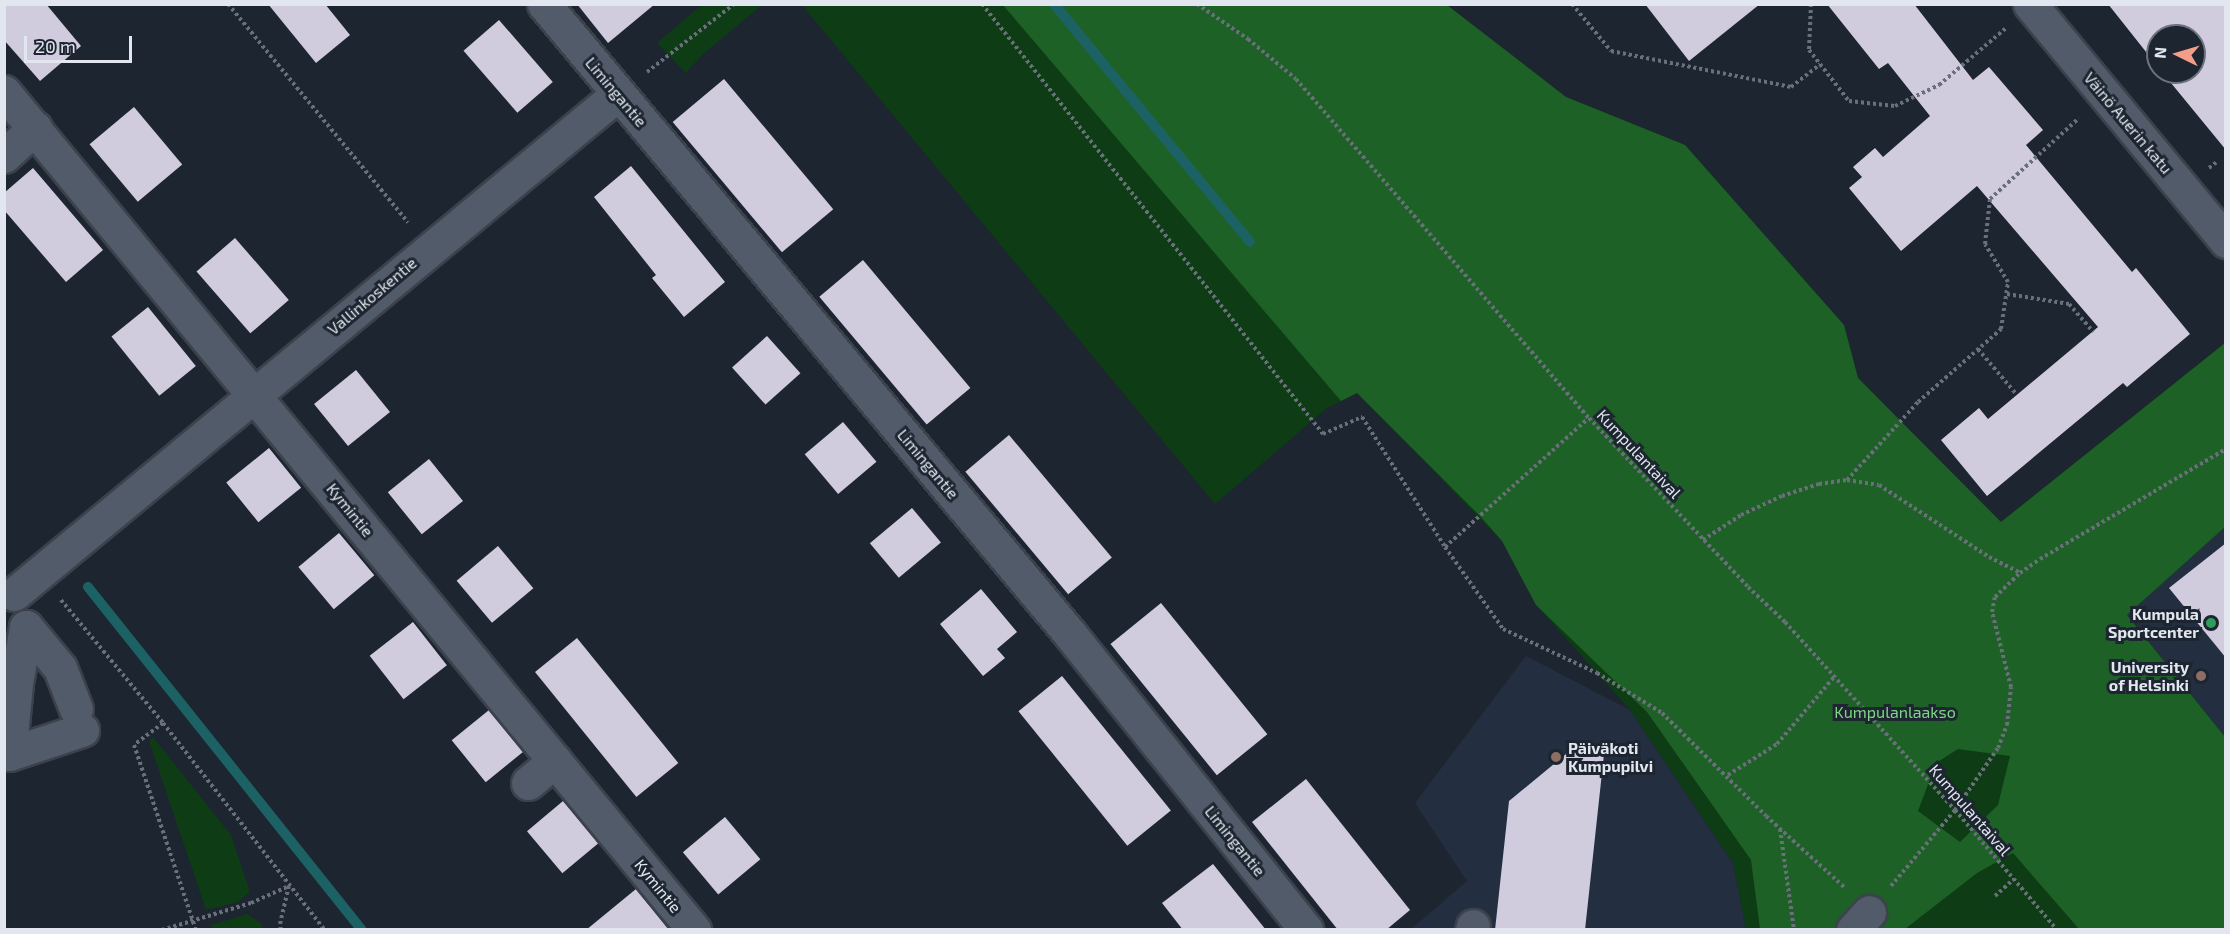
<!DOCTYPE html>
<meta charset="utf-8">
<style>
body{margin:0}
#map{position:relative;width:2230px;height:934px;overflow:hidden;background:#1d2531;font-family:"Exo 2",sans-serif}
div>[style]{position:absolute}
.built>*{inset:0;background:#232e40}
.green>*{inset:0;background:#0d3c15}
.forest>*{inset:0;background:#1d6127}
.stream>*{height:10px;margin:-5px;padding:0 5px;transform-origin:5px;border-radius:5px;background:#1c6264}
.building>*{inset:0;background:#d1cbde;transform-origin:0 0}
.path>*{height:4px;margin-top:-2px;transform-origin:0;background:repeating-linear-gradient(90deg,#69707a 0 3px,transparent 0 6px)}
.roads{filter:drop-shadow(2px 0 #3c424c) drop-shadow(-2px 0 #3c424c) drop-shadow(0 2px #3c424c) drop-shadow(0 -2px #3c424c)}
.minor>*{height:33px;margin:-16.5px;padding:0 16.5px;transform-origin:16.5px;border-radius:16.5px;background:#525b69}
.dots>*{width:16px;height:16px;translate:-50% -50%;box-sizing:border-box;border:3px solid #1d2531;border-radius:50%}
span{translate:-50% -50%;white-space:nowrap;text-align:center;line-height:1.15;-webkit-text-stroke:6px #1d2531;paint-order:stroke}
.street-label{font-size:16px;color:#e2e7ef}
.poi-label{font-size:16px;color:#e2e7ef;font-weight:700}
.right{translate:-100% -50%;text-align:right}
.left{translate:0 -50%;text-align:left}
.park-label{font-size:16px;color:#7ed785}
.frame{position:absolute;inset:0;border:6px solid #e2e7ef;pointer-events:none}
.north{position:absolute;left:2146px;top:24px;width:60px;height:60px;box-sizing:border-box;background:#1d2531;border:2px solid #6c737d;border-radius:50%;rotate:275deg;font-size:16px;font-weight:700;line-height:24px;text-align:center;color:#e2e7ef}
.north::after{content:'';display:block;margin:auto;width:21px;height:27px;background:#f49e8a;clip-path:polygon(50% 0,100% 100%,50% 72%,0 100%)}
.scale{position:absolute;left:24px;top:36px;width:108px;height:27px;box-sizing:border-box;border:3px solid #e2e7ef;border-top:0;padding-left:8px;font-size:18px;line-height:21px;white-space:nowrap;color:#e2e7ef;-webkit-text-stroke:4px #1d2531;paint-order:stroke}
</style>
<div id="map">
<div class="built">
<div style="clip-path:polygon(2225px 527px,2225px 737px,2127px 615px)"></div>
<div style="clip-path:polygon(1526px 656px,1630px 710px,1733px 863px,1746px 929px,1410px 930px,1467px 881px,1415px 803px)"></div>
</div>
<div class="green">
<div style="clip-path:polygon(703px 4px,762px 5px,702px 55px,686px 73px,657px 43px)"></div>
<div style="clip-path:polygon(802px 5px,1447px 5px,1566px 97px,1685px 145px,1844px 325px,1858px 378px,2001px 522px,2225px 343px,2225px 527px,2127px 615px,2225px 737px,2225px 929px,1746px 929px,1733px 863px,1630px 710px,1536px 605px,1502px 541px,1357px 393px,1327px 408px,1215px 504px)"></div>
<div style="clip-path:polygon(153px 737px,231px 835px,250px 892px,238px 902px,206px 910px,149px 741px)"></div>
<div style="clip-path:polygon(247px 914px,262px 924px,263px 929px,213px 929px,211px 925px)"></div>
</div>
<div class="forest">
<div style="clip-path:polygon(evenodd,1003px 5px,1447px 5px,1566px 97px,1685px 145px,1844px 325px,1858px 378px,2001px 522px,2225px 343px,2225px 527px,2127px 615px,2225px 737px,2225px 929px,2079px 929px,2013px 853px,1977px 873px,1905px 929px,1760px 929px,1751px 860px,1647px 712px,1536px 605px,1502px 541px,1480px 516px,1357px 393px,1341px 401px,1003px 5px,1958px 749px,2010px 756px,1998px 805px,1960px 842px,1918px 811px,1936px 763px,1958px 749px)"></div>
</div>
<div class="stream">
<div style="left:1054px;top:4px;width:308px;rotate:50.5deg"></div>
<div style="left:88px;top:587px;width:439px;rotate:51.4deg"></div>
</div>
<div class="building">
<div style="clip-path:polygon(4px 4px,46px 4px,81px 46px,40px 81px,4px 40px)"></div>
<div style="clip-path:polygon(268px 4px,325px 4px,350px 35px,316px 63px)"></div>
<div style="clip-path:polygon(577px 4px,655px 4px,608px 43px)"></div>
<div style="clip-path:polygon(1645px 4px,1760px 4px,1689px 61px)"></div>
<div style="clip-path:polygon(1827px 4px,1914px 4px,1973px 80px,1989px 67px,2043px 130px,2026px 145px,2132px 272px,2136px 268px,2190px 334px,2127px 387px,2123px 383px,1987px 496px,1941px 440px,1979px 408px,1988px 419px,2098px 327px,1977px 186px,1901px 251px,1849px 188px,1862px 177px,1853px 167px,1875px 148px,1883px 157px,1930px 116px,1888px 63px,1879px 69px)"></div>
<div style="clip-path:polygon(2108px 4px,2226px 4px,2226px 150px,2162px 72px,2194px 72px,2194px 36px,2158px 36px,2158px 67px)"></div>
<div style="left:499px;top:20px;width:82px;height:47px;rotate:49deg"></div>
<div style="left:724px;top:79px;width:170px;height:67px;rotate:50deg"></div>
<div style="left:134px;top:107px;width:75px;height:58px;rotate:50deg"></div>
<div style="clip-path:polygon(631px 166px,725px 282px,684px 317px,652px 278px,656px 275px,594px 197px)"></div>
<div style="clip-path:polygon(33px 168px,103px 250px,66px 282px,4px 210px,4px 193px)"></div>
<div style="left:235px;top:238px;width:82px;height:51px;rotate:49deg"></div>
<div style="left:863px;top:260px;width:167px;height:57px;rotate:50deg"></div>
<div style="left:148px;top:307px;width:76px;height:47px;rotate:51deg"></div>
<div style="left:767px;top:336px;width:50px;height:47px;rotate:48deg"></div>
<div style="left:356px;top:370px;width:54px;height:54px;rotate:51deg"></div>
<div style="left:843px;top:422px;width:52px;height:50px;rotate:50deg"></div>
<div style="left:1009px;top:435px;width:160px;height:57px;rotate:50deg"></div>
<div style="left:269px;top:448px;width:51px;height:55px;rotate:51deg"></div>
<div style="left:429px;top:459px;width:54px;height:53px;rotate:51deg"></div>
<div style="left:912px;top:508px;width:45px;height:55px;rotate:50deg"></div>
<div style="left:339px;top:533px;width:55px;height:53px;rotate:50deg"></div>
<div style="clip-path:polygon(2226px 543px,2226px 658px,2169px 588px)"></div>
<div style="left:498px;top:546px;width:55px;height:54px;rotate:50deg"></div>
<div style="clip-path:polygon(981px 589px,1017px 632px,997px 649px,1005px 658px,983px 676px,940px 624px)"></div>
<div style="left:1161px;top:603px;width:169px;height:65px;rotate:51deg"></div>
<div style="left:413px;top:622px;width:55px;height:55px;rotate:52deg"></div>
<div style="left:577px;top:638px;width:161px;height:54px;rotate:51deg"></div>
<div style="left:1062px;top:676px;width:173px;height:56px;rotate:51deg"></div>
<div style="left:489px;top:710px;width:54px;height:48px;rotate:51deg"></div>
<div style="clip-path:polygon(1571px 750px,1604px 754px,1585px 930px,1495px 930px,1509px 801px)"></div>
<div style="clip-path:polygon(1306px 779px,1410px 910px,1386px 930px,1338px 930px,1252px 822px)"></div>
<div style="left:563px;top:801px;width:55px;height:47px;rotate:50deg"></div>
<div style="left:725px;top:817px;width:55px;height:55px;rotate:50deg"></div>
<div style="clip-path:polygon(1213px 864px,1266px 930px,1183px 930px,1162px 903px)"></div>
<div style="clip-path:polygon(636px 889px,669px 930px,586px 930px)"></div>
</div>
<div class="path">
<div style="left:228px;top:4px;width:283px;rotate:50.5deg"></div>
<div style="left:982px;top:4px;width:549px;rotate:51.58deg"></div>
<div style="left:1323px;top:434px;width:43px;rotate:-23.6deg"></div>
<div style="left:1362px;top:417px;width:154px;rotate:57.4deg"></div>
<div style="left:1445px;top:547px;width:100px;rotate:54.7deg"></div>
<div style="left:1503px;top:629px;width:104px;rotate:25.1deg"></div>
<div style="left:1597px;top:673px;width:76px;rotate:31.6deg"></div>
<div style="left:1662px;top:713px;width:146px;rotate:44.7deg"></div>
<div style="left:1766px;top:816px;width:107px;rotate:42.3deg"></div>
<div style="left:1197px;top:4px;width:62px;rotate:34.5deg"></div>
<div style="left:1248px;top:39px;width:62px;rotate:39.8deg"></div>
<div style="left:1296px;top:79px;width:448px;rotate:49.2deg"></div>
<div style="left:1589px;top:418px;width:232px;rotate:46.7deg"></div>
<div style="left:1748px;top:587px;width:51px;rotate:43.4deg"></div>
<div style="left:1785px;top:622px;width:253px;rotate:47.9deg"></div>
<div style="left:1955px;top:810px;width:157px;rotate:49.6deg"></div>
<div style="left:1572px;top:4px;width:61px;rotate:50.3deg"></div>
<div style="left:1611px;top:51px;width:184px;rotate:11.3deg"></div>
<div style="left:1791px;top:87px;width:37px;rotate:-38deg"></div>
<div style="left:1811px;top:4px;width:46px;rotate:92.5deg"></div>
<div style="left:1809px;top:50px;width:65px;rotate:51.9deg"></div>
<div style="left:1849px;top:101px;width:46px;rotate:6.2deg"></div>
<div style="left:1895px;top:106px;width:49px;rotate:-25.5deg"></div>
<div style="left:1939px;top:85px;width:88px;rotate:-40.4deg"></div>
<div style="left:647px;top:72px;width:110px;rotate:-38deg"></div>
<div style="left:2209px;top:168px;width:11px;rotate:-38deg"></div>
<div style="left:2007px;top:294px;width:63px;rotate:9.2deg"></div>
<div style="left:2069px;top:304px;width:37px;rotate:49deg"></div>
<div style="left:1978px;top:349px;width:60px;rotate:49.7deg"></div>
<div style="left:1847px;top:480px;width:105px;rotate:-47.7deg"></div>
<div style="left:1918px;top:402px;width:111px;rotate:-41.3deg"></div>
<div style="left:2001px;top:329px;width:48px;rotate:-81.5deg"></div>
<div style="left:2008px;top:282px;width:44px;rotate:-121.2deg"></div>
<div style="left:1985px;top:244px;width:45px;rotate:-83.7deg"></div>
<div style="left:1990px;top:199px;width:120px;rotate:-42.3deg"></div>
<div style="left:1703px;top:540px;width:45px;rotate:-33.3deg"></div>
<div style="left:1741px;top:515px;width:45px;rotate:-24.9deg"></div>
<div style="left:1782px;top:496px;width:39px;rotate:-18deg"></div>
<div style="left:1819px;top:484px;width:28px;rotate:-8deg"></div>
<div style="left:1847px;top:480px;width:32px;rotate:9deg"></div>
<div style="left:1879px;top:485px;width:131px;rotate:33.2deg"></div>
<div style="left:1989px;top:557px;width:35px;rotate:27deg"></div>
<div style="left:1445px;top:547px;width:193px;rotate:-41.9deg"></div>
<div style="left:61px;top:600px;width:160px;rotate:50.3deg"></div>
<div style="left:163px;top:723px;width:263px;rotate:52deg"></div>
<div style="left:163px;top:723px;width:36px;rotate:143deg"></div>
<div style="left:134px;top:745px;width:195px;rotate:71.5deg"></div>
<div style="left:1728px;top:775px;width:58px;rotate:-32.3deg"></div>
<div style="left:1777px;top:744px;width:88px;rotate:-49.6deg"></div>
<div style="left:1780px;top:829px;width:102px;rotate:82.1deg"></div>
<div style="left:1891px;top:886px;width:99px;rotate:-49.9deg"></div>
<div style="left:1955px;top:810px;width:75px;rotate:-55.3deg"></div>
<div style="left:1998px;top:748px;width:25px;rotate:-69deg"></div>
<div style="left:2007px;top:725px;width:38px;rotate:-84deg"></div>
<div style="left:2011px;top:687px;width:77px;rotate:-104.2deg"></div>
<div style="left:1992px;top:612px;width:15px;rotate:-79deg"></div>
<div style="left:1995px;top:597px;width:35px;rotate:-44deg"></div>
<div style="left:2020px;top:573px;width:24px;rotate:-35deg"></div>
<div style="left:2040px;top:559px;width:216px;rotate:-30.6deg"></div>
<div style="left:1995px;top:896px;width:25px;rotate:-42deg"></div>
<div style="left:162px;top:930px;width:93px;rotate:-16.9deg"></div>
<div style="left:251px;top:903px;width:42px;rotate:-24.1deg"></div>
<div style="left:281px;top:930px;width:6px;rotate:-99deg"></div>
<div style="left:280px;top:924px;width:39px;rotate:-77deg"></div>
</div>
<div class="roads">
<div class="minor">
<div style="left:544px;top:4px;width:821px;rotate:50.14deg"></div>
<div style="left:1070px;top:634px;width:379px;rotate:51.4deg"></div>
<div style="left:2030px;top:4px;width:308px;rotate:50.4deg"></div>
<div style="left:4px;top:92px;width:1086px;rotate:50.53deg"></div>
<div style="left:4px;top:156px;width:42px;rotate:-42.1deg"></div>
<div style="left:14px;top:594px;width:784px;rotate:-39.62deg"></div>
<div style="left:11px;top:736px;width:53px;rotate:-84.6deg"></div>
<div style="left:16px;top:683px;width:57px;rotate:-79.9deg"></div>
<div style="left:26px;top:627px;width:53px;rotate:50.3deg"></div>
<div style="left:60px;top:668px;width:44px;rotate:68.7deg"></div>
<div style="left:9px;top:754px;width:77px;rotate:-18.2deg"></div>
<div style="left:528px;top:783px;width:35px;rotate:-40deg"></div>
<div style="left:1472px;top:930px;width:4px;rotate:-76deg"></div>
<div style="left:1853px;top:930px;width:24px;rotate:-48deg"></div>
</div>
</div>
<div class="dots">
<div style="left:2211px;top:623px;background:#2e9e5b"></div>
<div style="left:2201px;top:676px;background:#8d6e63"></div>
<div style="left:1556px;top:757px;background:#8d6e63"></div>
</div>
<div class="street-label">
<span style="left:616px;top:92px;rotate:50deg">Limingantie</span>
<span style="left:2128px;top:123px;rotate:50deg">Väinö Auerin katu</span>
<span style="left:372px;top:296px;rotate:-40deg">Vallinkoskentie</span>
<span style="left:1639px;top:454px;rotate:47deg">Kumpulantaival</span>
<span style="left:928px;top:464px;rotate:50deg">Limingantie</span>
<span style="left:350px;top:510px;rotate:51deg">Kymintie</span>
<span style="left:1970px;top:810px;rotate:49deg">Kumpulantaival</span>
<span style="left:1235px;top:841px;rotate:51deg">Limingantie</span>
<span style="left:658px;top:886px;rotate:51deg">Kymintie</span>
</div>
<div class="poi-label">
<span class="right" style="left:2199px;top:623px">Kumpula<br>Sportcenter</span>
<span class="right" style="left:2189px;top:676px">University<br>of Helsinki</span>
<span class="left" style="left:1568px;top:757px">Päiväkoti<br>Kumpupilvi</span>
</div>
<div class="park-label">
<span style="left:1895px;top:712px">Kumpulanlaakso</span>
</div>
<div class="frame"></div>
<div class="north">N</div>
<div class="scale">20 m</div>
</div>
